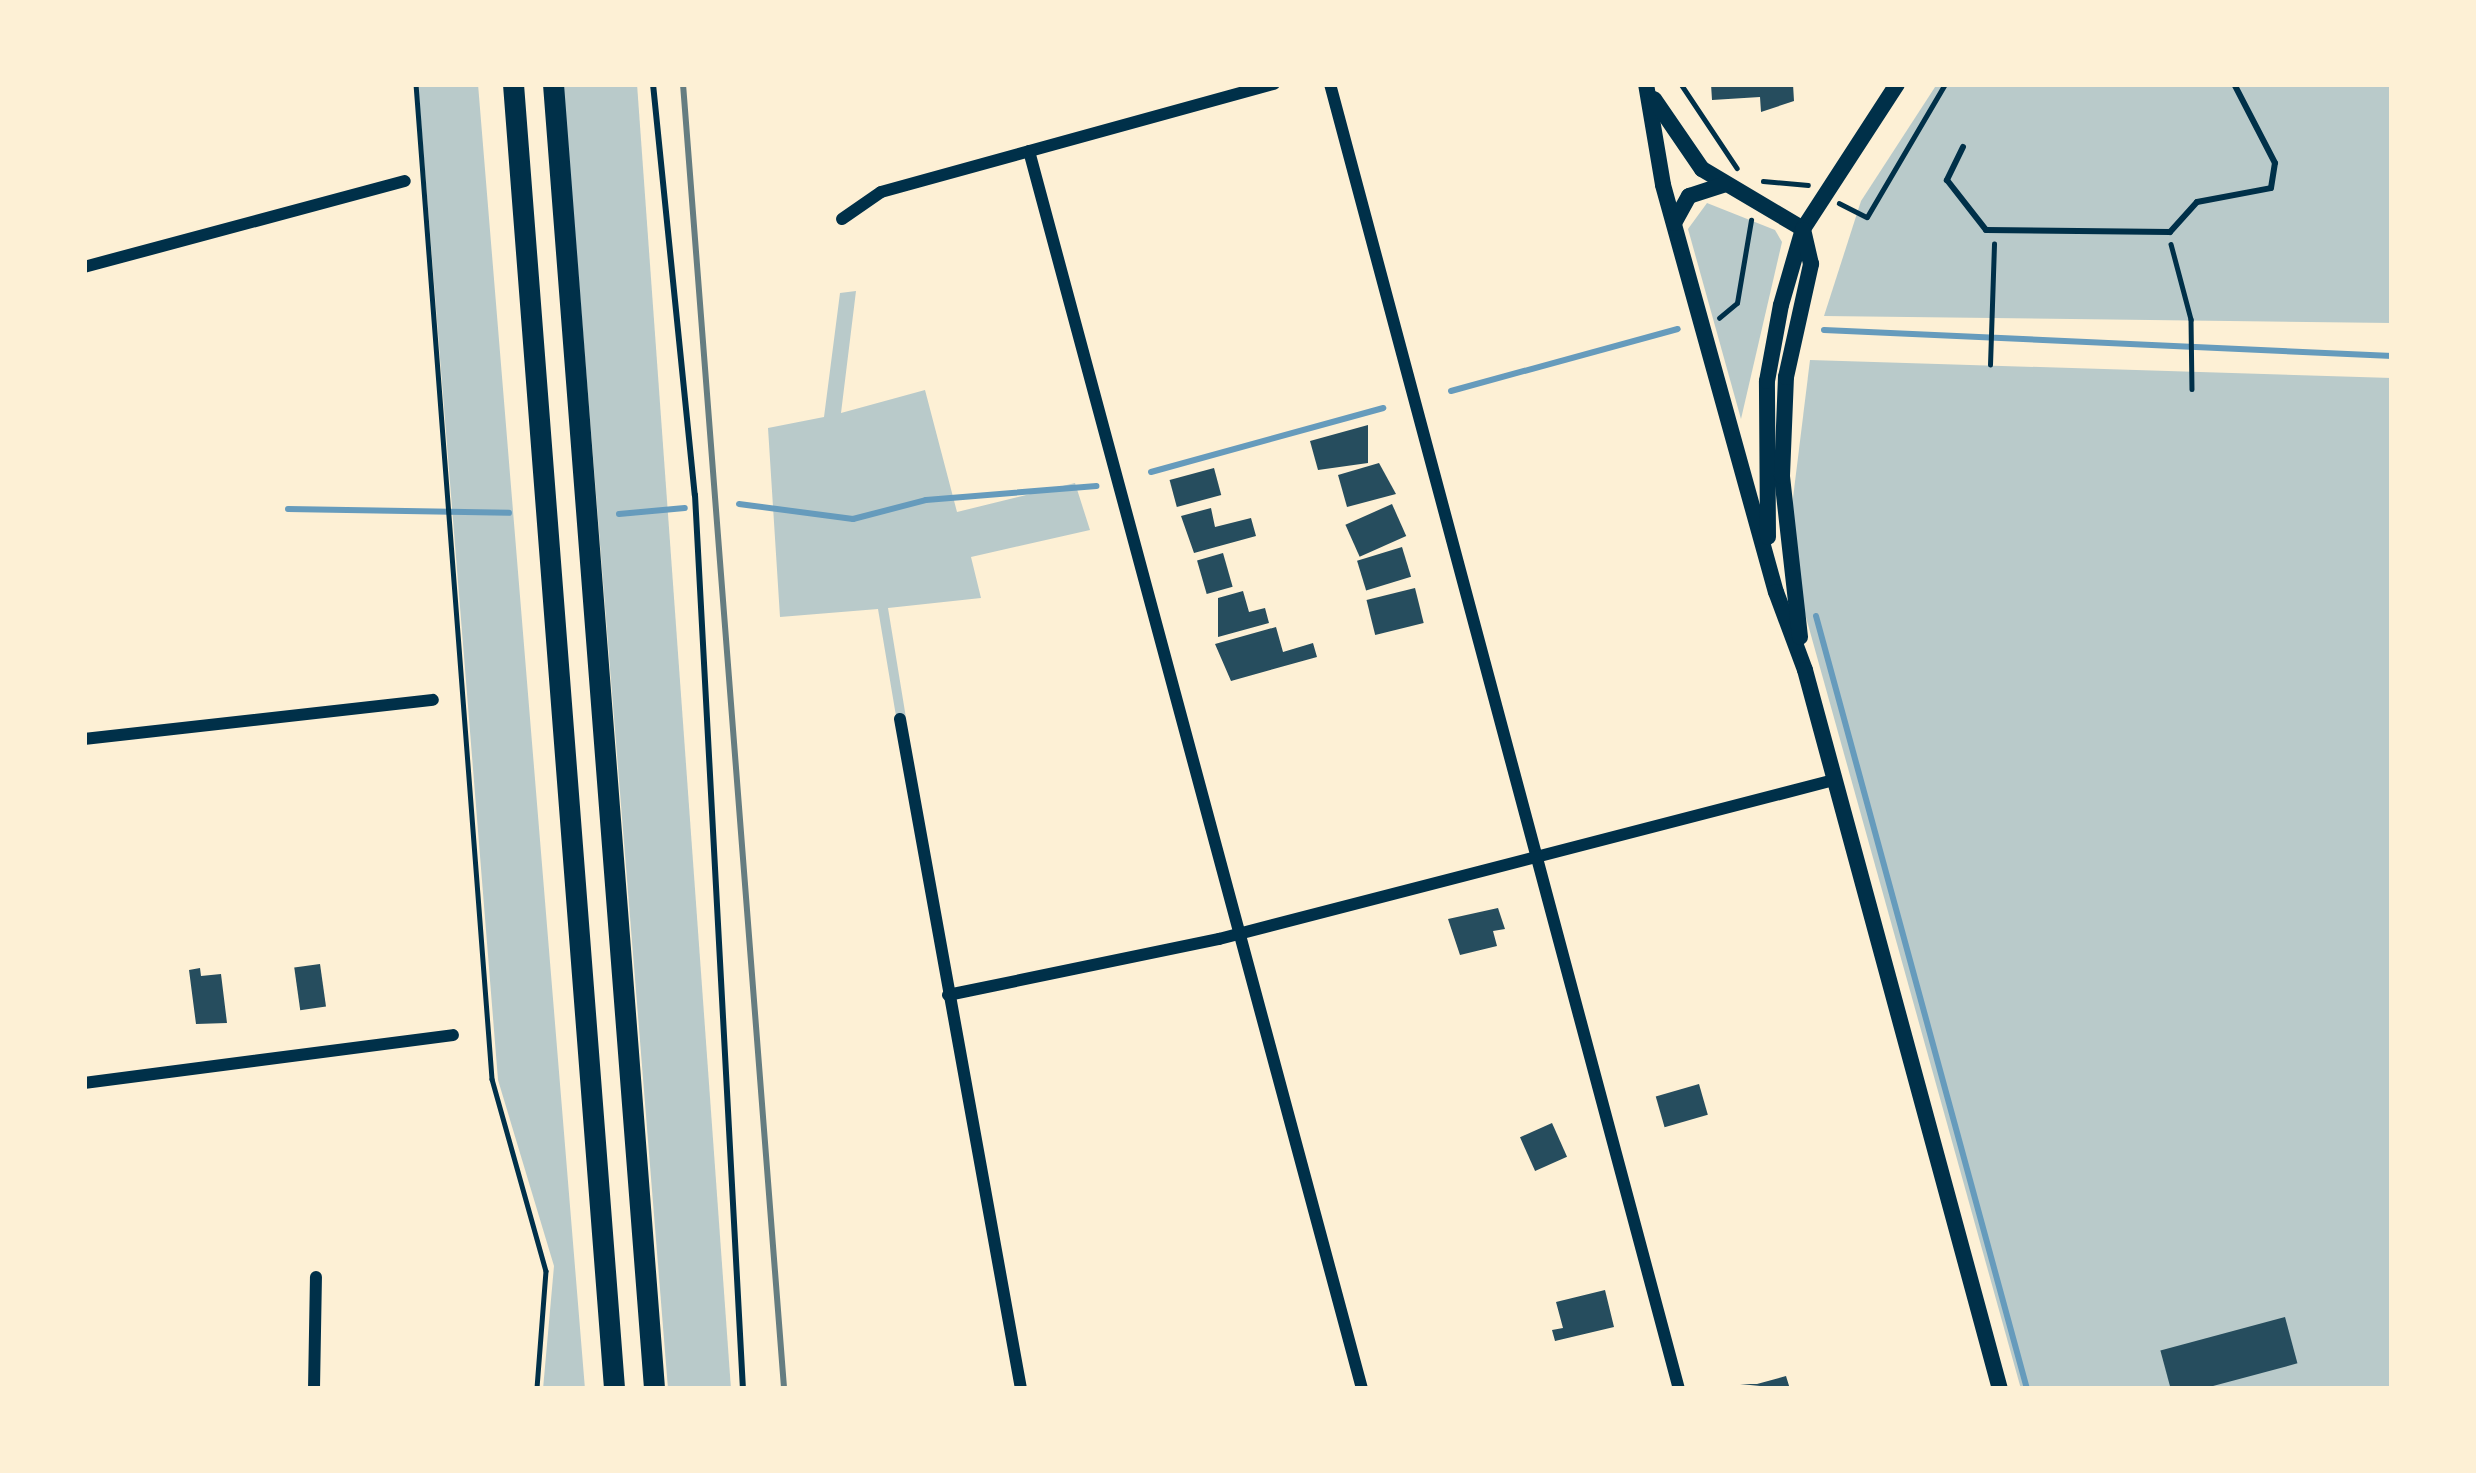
<!DOCTYPE html>
<style>
body{margin:0}
#map{position:relative;width:2476px;height:1473px;overflow:hidden;background:#fdf0d5;font-family:Roboto,sans-serif}
div>[style]{position:absolute}
.green>*{inset:0;background:#b9caca}
.stream>*{height:6px;margin:-3px;padding:0 3px;transform-origin:3px;border-radius:3px;background:#669bbc}
.building>*{inset:0;background:#264d5e;transform-origin:0 0}
.path>*{height:4.5px;margin:-2.25px;padding:0 2.25px;transform-origin:2.25px;border-radius:2.25px;background:#003049}
.service>*{height:6px;margin:-3px;padding:0 3px;transform-origin:3px;border-radius:3px;background:#003049}
.minor>*{height:12px;margin:-6px;padding:0 6px;transform-origin:6px;border-radius:6px;background:#003049}
.secondary>*{height:16px;margin:-8px;padding:0 8px;transform-origin:8px;border-radius:8px;background:#003049}
.motorway>*{height:21px;margin:-10.5px;padding:0 10.5px;transform-origin:10.5px;border-radius:10.5px;background:#003049}
.rail>*{height:6px;margin:-3px;padding:0 3px;transform-origin:3px;border-radius:3px;background:#657d81}
span{translate:-50% -50%;white-space:nowrap;text-align:center;line-height:1.15;-webkit-text-stroke:9px #fdf0d5;paint-order:stroke}
.frame{position:absolute;inset:0;border:87px solid #fdf0d5;pointer-events:none}
</style>
<div id="map">
<div class="green">
<div style="clip-path:polygon(418px 84px,478px 84px,585px 1389px,543px 1389px,554px 1266px,498px 1080px)"></div>
<div style="clip-path:polygon(563px 84px,637px 84px,731px 1389px,668px 1389px)"></div>
<div style="clip-path:polygon(1937px 84px,2392px 84px,2392px 323px,1824px 316px,1861px 201px)"></div>
<div style="clip-path:polygon(1707px 203px,1775px 230px,1782px 242px,1741px 419px,1688px 229px)"></div>
<div style="clip-path:polygon(856px 291px,841px 413px,925px 390px,957px 512px,1075px 483px,1090px 530px,971px 557px,981px 598px,888px 608px,906px 718px,896px 716px,878px 609px,780px 617px,768px 428px,824px 417px,840px 293px)"></div>
<div style="clip-path:polygon(1810px 360px,2392px 378px,2392px 1389px,2021px 1389px,1802px 603px,1792px 506px)"></div>
</div>
<div class="stream">
<div style="left:1824px;top:330px;width:569px;rotate:2.62deg"></div>
<div style="left:1451px;top:391px;width:235px;rotate:-15.3deg"></div>
<div style="left:1151px;top:472px;width:241px;rotate:-15.4deg"></div>
<div style="left:739px;top:504px;width:115px;rotate:7.5deg"></div>
<div style="left:853px;top:519px;width:75px;rotate:-14.6deg"></div>
<div style="left:926px;top:500px;width:171px;rotate:-4.7deg"></div>
<div style="left:288px;top:509px;width:221px;rotate:1deg"></div>
<div style="left:619px;top:514px;width:66px;rotate:-5.2deg"></div>
<div style="left:1816px;top:616px;width:801px;rotate:74.73deg"></div>
</div>
<div class="building">
<div style="clip-path:polygon(1711px 84px,1793px 84px,1794px 101px,1761px 112px,1760px 97px,1712px 100px)"></div>
<div style="clip-path:polygon(1368px 425px,1368px 463px,1318px 470px,1310px 441px)"></div>
<div style="clip-path:polygon(1379px 463px,1396px 494px,1347px 507px,1338px 475px)"></div>
<div style="left:1214px;top:468px;width:28px;height:46px;rotate:75deg"></div>
<div style="left:1392px;top:504px;width:35px;height:51px;rotate:66deg"></div>
<div style="clip-path:polygon(1211px 508px,1215px 527px,1251px 518px,1256px 536px,1194px 553px,1181px 516px)"></div>
<div style="left:1402px;top:547px;width:31px;height:47px;rotate:73deg"></div>
<div style="left:1223px;top:553px;width:35px;height:27px;rotate:74deg"></div>
<div style="left:1415px;top:588px;width:36px;height:50px;rotate:76deg"></div>
<div style="clip-path:polygon(1243px 591px,1249px 612px,1265px 608px,1269px 623px,1218px 637px,1218px 598px)"></div>
<div style="clip-path:polygon(1276px 627px,1283px 652px,1313px 643px,1317px 657px,1231px 681px,1215px 644px)"></div>
<div style="clip-path:polygon(1498px 908px,1505px 929px,1493px 931px,1497px 946px,1460px 955px,1448px 919px)"></div>
<div style="left:320px;top:964px;width:43px;height:26px;rotate:82deg"></div>
<div style="clip-path:polygon(200px 968px,201px 976px,221px 974px,227px 1023px,196px 1024px,189px 970px)"></div>
<div style="left:1699px;top:1084px;width:32px;height:45px;rotate:74deg"></div>
<div style="left:1552px;top:1123px;width:37px;height:35px;rotate:66deg"></div>
<div style="clip-path:polygon(1605px 1290px,1614px 1327px,1555px 1341px,1552px 1330px,1563px 1328px,1556px 1302px)"></div>
<div style="left:2285px;top:1317px;width:48px;height:129px;rotate:75deg"></div>
<div style="clip-path:polygon(1786px 1376px,1790px 1389px,1740px 1384px,1757px 1384px)"></div>
</div>
<div class="path">
<div style="left:416px;top:84px;width:998px;rotate:85.63deg"></div>
<div style="left:492px;top:1079px;width:199px;rotate:74.3deg"></div>
<div style="left:546px;top:1271px;width:118px;rotate:94.4deg"></div>
<div style="left:1681px;top:84px;width:101px;rotate:56.3deg"></div>
<div style="left:1763px;top:181px;width:45px;rotate:5.1deg"></div>
<div style="left:1839px;top:203px;width:31px;rotate:27deg"></div>
<div style="left:1867px;top:217px;width:154px;rotate:-59.6deg"></div>
<div style="left:2171px;top:244px;width:78px;rotate:75.1deg"></div>
<div style="left:2191px;top:319px;width:70px;rotate:89.2deg"></div>
<div style="left:1719px;top:318px;width:23px;rotate:-40deg"></div>
<div style="left:1737px;top:303px;width:84px;rotate:-80.4deg"></div>
<div style="left:1990px;top:365px;width:121px;rotate:-88.1deg"></div>
</div>
<div class="service">
<div style="left:653px;top:84px;width:413px;rotate:84.2deg"></div>
<div style="left:695px;top:495px;width:895px;rotate:86.93deg"></div>
<div style="left:1963px;top:147px;width:37px;rotate:116deg"></div>
<div style="left:1947px;top:180px;width:63px;rotate:52deg"></div>
<div style="left:1986px;top:230px;width:184px;rotate:0.6deg"></div>
<div style="left:2170px;top:232px;width:40px;rotate:-48deg"></div>
<div style="left:2197px;top:202px;width:75px;rotate:-10.7deg"></div>
<div style="left:2271px;top:188px;width:25px;rotate:-81deg"></div>
<div style="left:2275px;top:163px;width:89px;rotate:-117.4deg"></div>
</div>
<div class="minor">
<div style="left:1330px;top:84px;width:1351px;rotate:75.03deg"></div>
<div style="left:1029px;top:151px;width:1282px;rotate:74.94deg"></div>
<div style="left:842px;top:219px;width:47px;rotate:-34.7deg"></div>
<div style="left:881px;top:192px;width:408px;rotate:-15.4deg"></div>
<div style="left:84px;top:267px;width:332px;rotate:-15deg"></div>
<div style="left:900px;top:719px;width:681px;rotate:79.76deg"></div>
<div style="left:84px;top:739px;width:351px;rotate:-6.4deg"></div>
<div style="left:948px;top:995px;width:277px;rotate:-11.7deg"></div>
<div style="left:1219px;top:939px;width:635px;rotate:-14.5deg"></div>
<div style="left:84px;top:1083px;width:372px;rotate:-7.4deg"></div>
<div style="left:314px;top:1389px;width:112px;rotate:-89deg"></div>
</div>
<div class="secondary">
<div style="left:1646px;top:84px;width:102px;rotate:80.4deg"></div>
<div style="left:1663px;top:185px;width:422px;rotate:74.5deg"></div>
<div style="left:1776px;top:592px;width:83px;rotate:69.6deg"></div>
<div style="left:1805px;top:670px;width:745px;rotate:74.83deg"></div>
<div style="left:1654px;top:99px;width:85px;rotate:55.6deg"></div>
<div style="left:1702px;top:169px;width:117px;rotate:30.7deg"></div>
<div style="left:1674px;top:223px;width:31px;rotate:-61deg"></div>
<div style="left:1689px;top:196px;width:36px;rotate:-18deg"></div>
<div style="left:1768px;top:537px;width:156px;rotate:-90.4deg"></div>
<div style="left:1767px;top:381px;width:77px;rotate:-79.6deg"></div>
<div style="left:1781px;top:305px;width:79px;rotate:-73.9deg"></div>
<div style="left:1803px;top:229px;width:173px;rotate:-57deg"></div>
<div style="left:1800px;top:637px;width:162px;rotate:-96.4deg"></div>
<div style="left:1782px;top:476px;width:99px;rotate:-87.7deg"></div>
<div style="left:1786px;top:377px;width:116px;rotate:-77.5deg"></div>
<div style="left:1811px;top:264px;width:35px;rotate:-103deg"></div>
</div>
<div class="motorway">
<div style="left:513px;top:84px;width:1309px;rotate:85.57deg"></div>
<div style="left:553px;top:84px;width:1309px;rotate:85.57deg"></div>
</div>
<div class="rail">
<div style="left:683px;top:84px;width:1309px;rotate:85.57deg"></div>
</div>
<div class="frame"></div>
</div>
